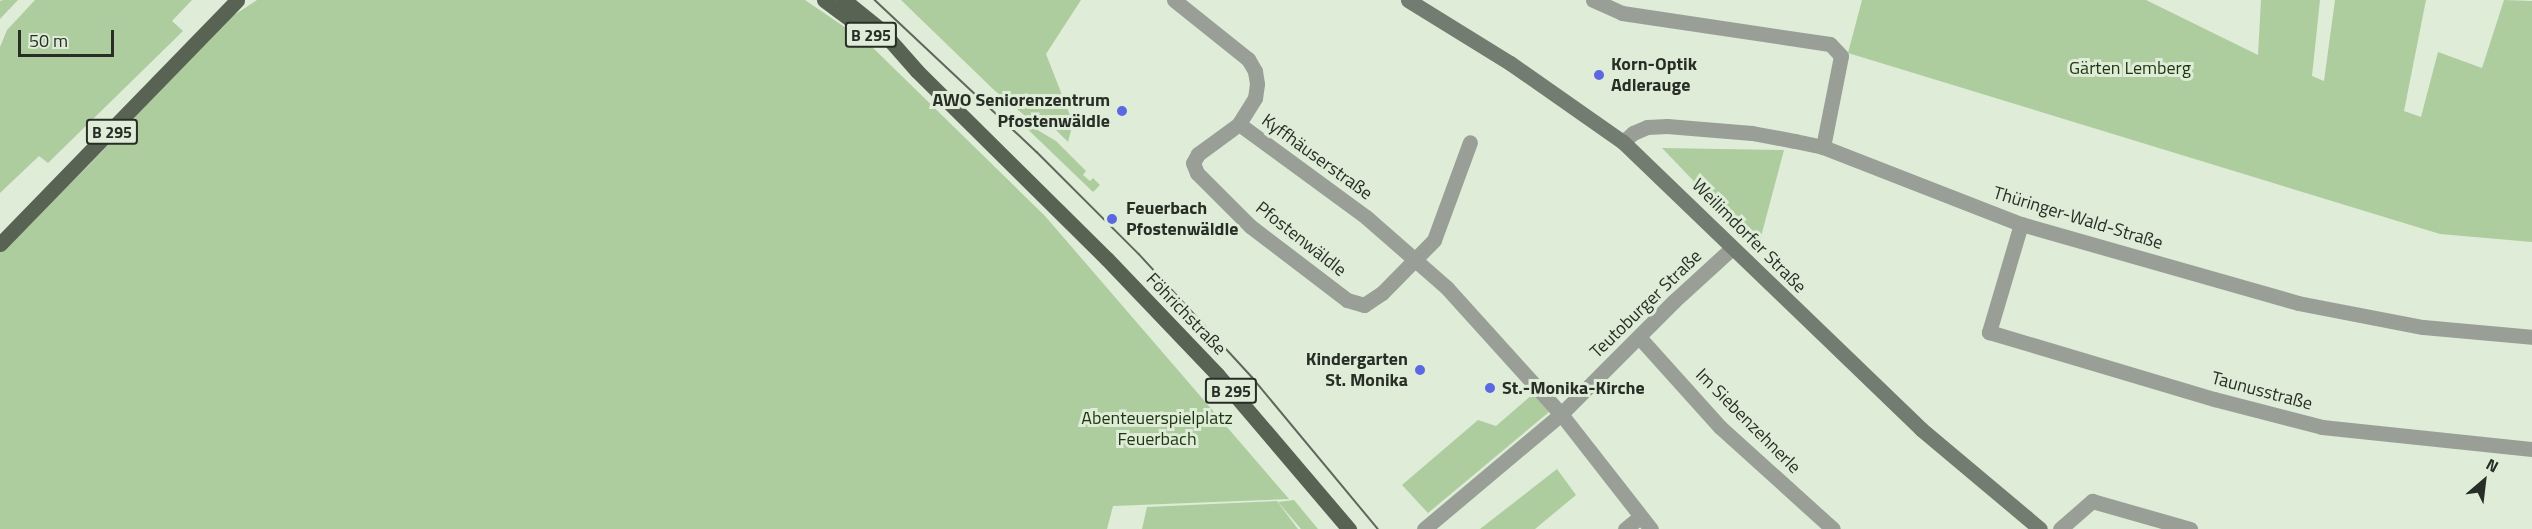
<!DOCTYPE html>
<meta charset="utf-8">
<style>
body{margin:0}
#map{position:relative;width:2532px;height:529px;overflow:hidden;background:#deecd8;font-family:"Titillium Web",sans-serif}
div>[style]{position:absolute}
.green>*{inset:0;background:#aecd9f}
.street>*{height:15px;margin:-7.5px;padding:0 7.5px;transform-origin:7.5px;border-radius:7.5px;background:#999f96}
.secondary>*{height:15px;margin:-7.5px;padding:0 7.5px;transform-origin:7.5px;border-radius:7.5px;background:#737c70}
.primary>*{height:15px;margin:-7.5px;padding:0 7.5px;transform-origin:7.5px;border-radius:7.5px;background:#596354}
.tram>*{height:1.5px;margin:-0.75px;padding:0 0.75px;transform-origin:0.75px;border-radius:0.75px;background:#5f675c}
.dots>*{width:16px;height:16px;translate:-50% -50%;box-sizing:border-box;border:3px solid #deecd8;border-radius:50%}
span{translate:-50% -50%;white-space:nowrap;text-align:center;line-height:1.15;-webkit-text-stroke:6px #deecd8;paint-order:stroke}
.shield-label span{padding:2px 4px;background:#deecd8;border:2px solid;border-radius:4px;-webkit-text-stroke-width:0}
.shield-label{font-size:16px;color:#282e26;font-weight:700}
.poi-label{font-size:18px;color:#282e26;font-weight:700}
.left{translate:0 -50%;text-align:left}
.right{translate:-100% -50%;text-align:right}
.park-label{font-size:18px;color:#1d360e}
.street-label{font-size:18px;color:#282e26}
.north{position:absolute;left:2454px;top:451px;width:60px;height:60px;-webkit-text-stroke:4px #deecd8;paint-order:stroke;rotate:28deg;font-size:16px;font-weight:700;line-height:24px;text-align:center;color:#282e26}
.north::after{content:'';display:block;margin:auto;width:21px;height:27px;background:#282e26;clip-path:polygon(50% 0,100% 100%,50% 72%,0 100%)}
.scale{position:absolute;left:18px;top:30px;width:96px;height:27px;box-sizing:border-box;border:3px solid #282e26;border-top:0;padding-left:8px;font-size:18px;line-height:21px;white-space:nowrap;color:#282e26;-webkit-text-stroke:4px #deecd8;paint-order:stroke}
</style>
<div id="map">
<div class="green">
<div style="clip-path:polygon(3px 0,18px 0,0 19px,0 1px)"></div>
<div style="clip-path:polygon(35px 0,192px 0,172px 21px,183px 31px,48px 163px,39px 156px,0 193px,0 47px,7px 30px)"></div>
<div style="clip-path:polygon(257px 0,805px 0,868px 43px,1045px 216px,1289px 499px,1113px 506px,1107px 529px,0 529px,0 251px,89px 165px,228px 19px)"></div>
<div style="clip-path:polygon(901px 0,1081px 0,1046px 54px,1073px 123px,1068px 142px,1042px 116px,1030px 120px,994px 90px)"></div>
<div style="clip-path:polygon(1862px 0,2146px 0,2258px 55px,2261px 0,2320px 0,2312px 76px,2324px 81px,2335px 0,2426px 0,2404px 111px,2421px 117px,2438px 52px,2482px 68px,2504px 0,2532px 1px,2532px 242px,2440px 234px,1848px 53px)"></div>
<div style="clip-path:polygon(1014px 116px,1056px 141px,1086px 171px,1083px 175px,1090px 181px,1093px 178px,1100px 185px,1093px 192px)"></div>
<div style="clip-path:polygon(1662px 148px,1784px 150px,1758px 248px)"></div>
<div style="clip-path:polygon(1534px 393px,1549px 412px,1428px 513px,1402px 485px,1478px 420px,1496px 426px)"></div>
<div style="clip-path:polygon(1557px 469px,1576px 495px,1535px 529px,1480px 529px)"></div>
<div style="clip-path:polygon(1294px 500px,1318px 529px,1301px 529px,1278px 502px)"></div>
<div style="clip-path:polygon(1277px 501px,1298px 529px,1142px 529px,1147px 507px)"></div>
</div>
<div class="street">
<div style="left:1174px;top:0;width:95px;rotate:38.6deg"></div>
<div style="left:1248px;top:59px;width:14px;rotate:60deg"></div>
<div style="left:1255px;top:71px;width:13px;rotate:81deg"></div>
<div style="left:1257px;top:84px;width:14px;rotate:98deg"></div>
<div style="left:1255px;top:98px;width:31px;rotate:122deg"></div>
<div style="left:1239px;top:124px;width:51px;rotate:143.8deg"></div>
<div style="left:1198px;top:154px;width:10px;rotate:119deg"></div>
<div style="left:1193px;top:163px;width:11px;rotate:68deg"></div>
<div style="left:1197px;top:173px;width:75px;rotate:45deg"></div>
<div style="left:1250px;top:226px;width:122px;rotate:37.3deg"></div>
<div style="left:1347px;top:300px;width:18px;rotate:16deg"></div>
<div style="left:1364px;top:305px;width:22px;rotate:-34deg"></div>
<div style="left:1382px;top:293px;width:74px;rotate:-45.5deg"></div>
<div style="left:1434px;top:240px;width:104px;rotate:-69.8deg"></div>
<div style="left:1593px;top:0;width:32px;rotate:24deg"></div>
<div style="left:1622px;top:13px;width:210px;rotate:8.5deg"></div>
<div style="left:1830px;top:44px;width:16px;rotate:47deg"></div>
<div style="left:1841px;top:56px;width:93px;rotate:101.2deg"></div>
<div style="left:1239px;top:124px;width:157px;rotate:36.2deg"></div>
<div style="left:1366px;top:217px;width:108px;rotate:41.2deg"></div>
<div style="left:1447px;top:288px;width:170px;rotate:47.9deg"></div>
<div style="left:1561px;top:414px;width:146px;rotate:52deg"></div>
<div style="left:1623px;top:142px;width:13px;rotate:-42deg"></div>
<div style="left:1633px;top:133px;width:15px;rotate:-23deg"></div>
<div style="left:1647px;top:127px;width:20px;rotate:-3deg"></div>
<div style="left:1667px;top:126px;width:85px;rotate:4.7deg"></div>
<div style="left:1752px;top:133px;width:44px;rotate:10.5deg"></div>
<div style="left:1795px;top:141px;width:29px;rotate:12deg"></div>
<div style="left:1823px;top:147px;width:212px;rotate:21.3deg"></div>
<div style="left:2021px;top:224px;width:288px;rotate:15.9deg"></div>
<div style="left:2298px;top:303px;width:127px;rotate:10.9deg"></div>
<div style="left:2423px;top:327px;width:109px;rotate:5.2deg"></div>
<div style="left:2021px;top:224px;width:113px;rotate:106.5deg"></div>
<div style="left:1989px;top:332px;width:235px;rotate:16.6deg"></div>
<div style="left:2214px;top:399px;width:112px;rotate:14.5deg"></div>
<div style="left:2322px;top:427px;width:211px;rotate:6deg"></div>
<div style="left:1639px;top:337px;width:121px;rotate:48deg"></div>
<div style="left:1720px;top:427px;width:152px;rotate:42.1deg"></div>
<div style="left:1424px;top:529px;width:179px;rotate:-40deg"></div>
<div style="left:1561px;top:414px;width:160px;rotate:-45deg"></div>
<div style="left:1674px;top:301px;width:79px;rotate:-42.4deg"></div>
<div style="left:1625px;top:529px;width:19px;rotate:-39deg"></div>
<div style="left:2060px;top:529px;width:43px;rotate:-41.2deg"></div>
<div style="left:2092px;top:501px;width:102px;rotate:15.9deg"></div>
</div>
<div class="secondary">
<div style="left:1408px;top:0;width:120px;rotate:31.7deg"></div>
<div style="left:1510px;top:63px;width:138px;rotate:35deg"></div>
<div style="left:1623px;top:142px;width:414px;rotate:43.9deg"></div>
<div style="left:1921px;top:429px;width:155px;rotate:40deg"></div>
</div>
<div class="primary">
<div style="left:824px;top:0;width:57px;rotate:36.5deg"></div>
<div style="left:844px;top:0;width:46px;rotate:38.9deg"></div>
<div style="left:880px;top:29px;width:56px;rotate:48.6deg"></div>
<div style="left:917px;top:71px;width:267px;rotate:44.7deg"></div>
<div style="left:1107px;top:259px;width:159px;rotate:46.3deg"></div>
<div style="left:1217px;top:374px;width:204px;rotate:49.6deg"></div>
<div style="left:0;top:244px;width:340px;rotate:-45.8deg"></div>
</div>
<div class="tram">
<div style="left:875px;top:0;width:222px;rotate:43.2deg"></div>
<div style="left:1037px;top:152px;width:144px;rotate:45deg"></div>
<div style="left:1139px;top:254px;width:167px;rotate:47.4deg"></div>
<div style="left:1252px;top:377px;width:197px;rotate:50.3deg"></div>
</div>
<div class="dots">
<div style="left:1599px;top:75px;background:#5b68e0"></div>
<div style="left:1122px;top:111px;background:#5b68e0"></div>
<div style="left:1112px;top:219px;background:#5b68e0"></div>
<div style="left:1420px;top:370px;background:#5b68e0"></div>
<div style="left:1490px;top:388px;background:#5b68e0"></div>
</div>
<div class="shield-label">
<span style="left:871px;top:35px">B 295</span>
<span style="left:112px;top:132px">B 295</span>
<span style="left:1231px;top:391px">B 295</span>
</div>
<div class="poi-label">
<span class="left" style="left:1611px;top:75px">Korn-Optik<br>Adlerauge</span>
<span class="right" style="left:1110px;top:111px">AWO Seniorenzentrum<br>Pfostenwäldle</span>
<span class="left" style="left:1126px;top:219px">Feuerbach<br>Pfostenwäldle</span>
<span class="right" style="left:1408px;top:370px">Kindergarten<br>St. Monika</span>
<span class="left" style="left:1502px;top:388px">St.-Monika-Kirche</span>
</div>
<div class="park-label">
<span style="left:2130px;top:68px">Gärten Lemberg</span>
<span style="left:1157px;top:429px">Abenteuerspielplatz<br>Feuerbach</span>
</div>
<div class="street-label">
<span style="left:1317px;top:157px;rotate:36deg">Kyffhäuserstraße</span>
<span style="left:2078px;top:218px;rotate:17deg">Thüringer-Wald-Straße</span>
<span style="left:1749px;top:236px;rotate:45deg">Weilimdorfer Straße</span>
<span style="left:1301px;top:239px;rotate:38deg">Pfostenwäldle</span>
<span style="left:1646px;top:304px;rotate:-44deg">Teutoburger Straße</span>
<span style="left:1186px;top:314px;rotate:46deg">Föhrichstraße</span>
<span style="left:2262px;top:391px;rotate:15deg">Taunusstraße</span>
<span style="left:1748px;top:421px;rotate:45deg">Im Siebenzehnerle</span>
</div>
<div class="north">N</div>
<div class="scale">50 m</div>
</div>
